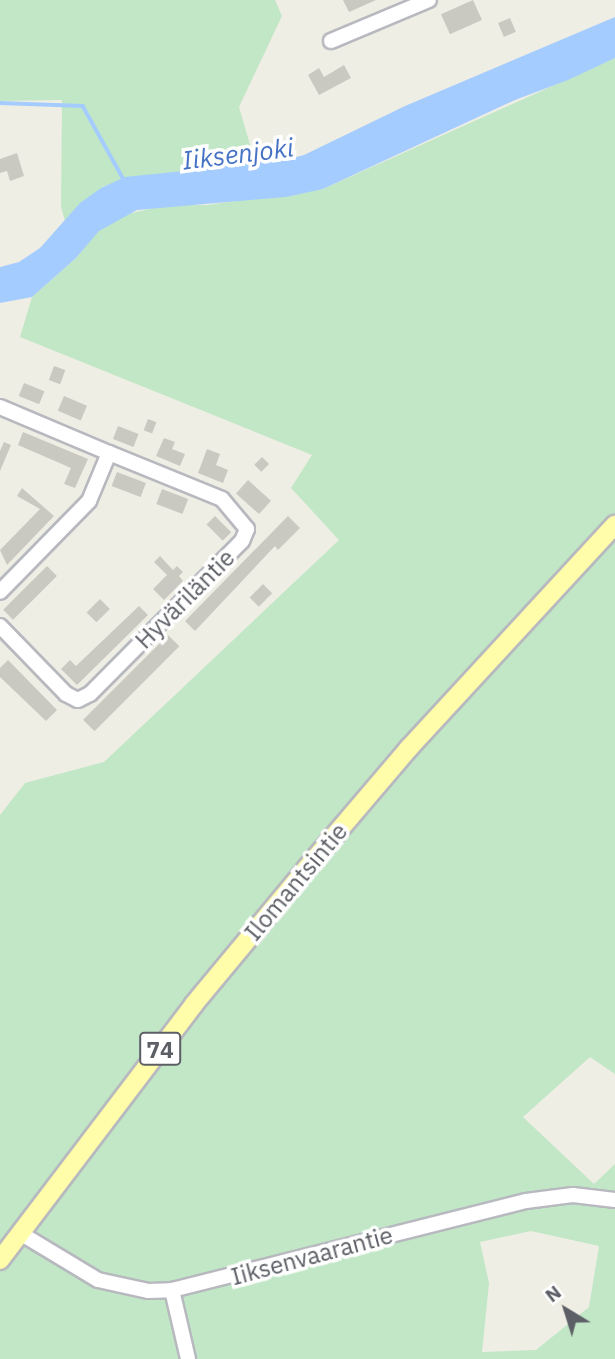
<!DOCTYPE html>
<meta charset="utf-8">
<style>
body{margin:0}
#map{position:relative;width:615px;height:1359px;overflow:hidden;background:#efeee5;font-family:"IBM Plex Sans",sans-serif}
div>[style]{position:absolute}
.green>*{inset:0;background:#c1e7c6}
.water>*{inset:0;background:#a5ccff}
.stream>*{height:3.5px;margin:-1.75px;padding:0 1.75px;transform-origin:1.75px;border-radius:1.75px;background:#a5ccff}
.building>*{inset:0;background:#cac9c1;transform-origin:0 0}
.roads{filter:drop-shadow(2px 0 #b7b9bf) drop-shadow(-2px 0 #b7b9bf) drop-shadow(0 2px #b7b9bf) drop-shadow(0 -2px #b7b9bf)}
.minor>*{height:14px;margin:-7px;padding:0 7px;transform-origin:7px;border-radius:7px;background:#fff}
.major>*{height:18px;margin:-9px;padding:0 9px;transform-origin:9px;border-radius:9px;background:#fffdaa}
span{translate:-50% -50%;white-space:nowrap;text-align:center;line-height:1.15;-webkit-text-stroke:7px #fff;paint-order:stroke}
.shield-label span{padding:2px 5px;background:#fff;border:2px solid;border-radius:5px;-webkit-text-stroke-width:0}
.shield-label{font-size:23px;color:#5d5f66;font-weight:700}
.street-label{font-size:24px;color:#5d5f66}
.water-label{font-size:26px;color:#4572c5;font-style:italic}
.north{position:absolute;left:531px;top:1275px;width:70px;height:70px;-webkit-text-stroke:5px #fff;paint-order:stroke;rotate:322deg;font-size:19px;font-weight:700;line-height:28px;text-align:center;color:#5d5f66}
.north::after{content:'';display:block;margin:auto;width:24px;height:32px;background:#5d5f66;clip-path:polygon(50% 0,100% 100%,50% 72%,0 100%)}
</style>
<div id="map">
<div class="green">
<div style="clip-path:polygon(0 0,275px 0,282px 16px,239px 107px,256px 165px,121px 181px,102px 187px,97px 200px,65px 221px,61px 207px,62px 100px,0 101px)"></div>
<div style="clip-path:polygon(evenodd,615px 58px,615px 1074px,590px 1057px,523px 1117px,594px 1184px,615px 1164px,615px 1359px,0 1359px,0 815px,25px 783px,104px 762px,339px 540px,291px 488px,312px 455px,20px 337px,32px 297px,76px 258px,98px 231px,128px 214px,165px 205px,207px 205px,323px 189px,615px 58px,531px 1231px,599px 1246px,589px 1307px,536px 1350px,482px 1352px,489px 1283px,480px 1242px,531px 1231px)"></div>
</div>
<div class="water">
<div style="clip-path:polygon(615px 17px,615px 58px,568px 80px,515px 100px,323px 189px,286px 197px,137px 210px,99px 231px,76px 258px,32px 297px,0 303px,0 267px,19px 262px,40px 248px,80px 203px,101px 188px,125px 177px,203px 169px,228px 161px,278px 162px,304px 155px,405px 106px)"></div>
</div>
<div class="stream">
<div style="left:0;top:103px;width:83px;rotate:2.1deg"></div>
<div style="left:83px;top:106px;width:82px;rotate:60.9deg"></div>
</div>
<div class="building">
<div style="clip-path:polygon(343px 0,376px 0,349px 12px)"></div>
<div style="left:473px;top:0;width:22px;height:35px;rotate:66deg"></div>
<div style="left:510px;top:18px;width:15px;height:13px;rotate:67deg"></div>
<div style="clip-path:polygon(344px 65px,351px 78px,319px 95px,308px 75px,319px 68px,324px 77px)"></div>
<div style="clip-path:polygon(17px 153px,24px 176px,10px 181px,7px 171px,0 173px,0 159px)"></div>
<div style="left:54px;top:366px;width:12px;height:15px;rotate:20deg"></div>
<div style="left:24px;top:383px;width:22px;height:14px;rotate:22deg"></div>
<div style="left:64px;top:396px;width:25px;height:16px;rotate:23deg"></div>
<div style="left:148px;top:419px;width:9px;height:12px;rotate:21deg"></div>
<div style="left:118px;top:426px;width:22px;height:14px;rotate:21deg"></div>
<div style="clip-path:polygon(23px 432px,88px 459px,75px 488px,64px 484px,71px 468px,18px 445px)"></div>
<div style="clip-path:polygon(164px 438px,175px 442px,172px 449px,185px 454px,180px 466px,156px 456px)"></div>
<div style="clip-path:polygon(4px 442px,11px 445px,0 471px,0 451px)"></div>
<div style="clip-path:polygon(207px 449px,220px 454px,216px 465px,228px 470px,223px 483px,198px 473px)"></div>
<div style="left:262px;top:457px;width:10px;height:11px;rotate:45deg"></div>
<div style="left:117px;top:472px;width:31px;height:15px;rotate:21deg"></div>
<div style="left:248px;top:480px;width:31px;height:18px;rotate:42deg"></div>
<div style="clip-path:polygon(22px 488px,54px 516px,7px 565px,0 550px,40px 509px,17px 496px)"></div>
<div style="left:162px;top:489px;width:28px;height:16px;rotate:21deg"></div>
<div style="left:215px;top:516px;width:23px;height:12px;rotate:45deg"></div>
<div style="clip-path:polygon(288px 516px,300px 528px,278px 550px,275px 546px,195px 631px,185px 621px)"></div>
<div style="clip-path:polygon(160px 556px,173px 570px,177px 566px,183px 572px,179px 576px,183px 581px,164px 600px,153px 589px,167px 575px,154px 562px)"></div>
<div style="left:47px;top:566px;width:14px;height:62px;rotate:45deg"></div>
<div style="left:263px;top:584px;width:13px;height:19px;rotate:45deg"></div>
<div style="left:100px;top:599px;width:14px;height:19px;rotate:45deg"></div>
<div style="clip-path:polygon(139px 606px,148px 615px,77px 685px,61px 669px,70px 660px,76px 666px)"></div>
<div style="left:168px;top:635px;width:16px;height:120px;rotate:45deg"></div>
<div style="clip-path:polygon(8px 660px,57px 710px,46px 721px,0 677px,0 668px)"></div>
</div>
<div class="roads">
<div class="minor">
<div style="left:331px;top:41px;width:106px;rotate:-22.7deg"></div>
<div style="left:0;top:407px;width:118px;rotate:22.9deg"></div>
<div style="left:109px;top:453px;width:52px;rotate:112.6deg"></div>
<div style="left:89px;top:501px;width:127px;rotate:134.4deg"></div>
<div style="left:0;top:626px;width:95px;rotate:45.9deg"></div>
<div style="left:66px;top:694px;width:13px;rotate:27deg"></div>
<div style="left:78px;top:700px;width:13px;rotate:-27deg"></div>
<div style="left:90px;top:694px;width:216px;rotate:-45.2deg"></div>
<div style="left:242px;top:541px;width:13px;rotate:-67deg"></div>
<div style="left:247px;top:529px;width:39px;rotate:-130deg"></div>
<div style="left:222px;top:499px;width:122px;rotate:-157.8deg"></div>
<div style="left:20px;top:1233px;width:91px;rotate:31.1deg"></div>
<div style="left:98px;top:1280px;width:51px;rotate:12.4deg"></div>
<div style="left:148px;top:1291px;width:24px;rotate:-2deg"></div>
<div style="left:172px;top:1290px;width:365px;rotate:-14.1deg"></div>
<div style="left:526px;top:1201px;width:47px;rotate:-7.3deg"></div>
<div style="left:573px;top:1195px;width:42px;rotate:6.8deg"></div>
<div style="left:172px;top:1290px;width:71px;rotate:76.9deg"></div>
</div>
<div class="major">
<div style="left:0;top:1260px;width:321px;rotate:-52.8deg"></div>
<div style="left:194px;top:1004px;width:175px;rotate:-50.3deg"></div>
<div style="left:306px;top:869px;width:159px;rotate:-49.6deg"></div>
<div style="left:409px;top:748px;width:304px;rotate:-47.3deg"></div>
</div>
</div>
<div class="shield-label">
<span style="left:160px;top:1049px">74</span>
</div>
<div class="street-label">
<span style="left:185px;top:599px;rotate:-45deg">Hyväriläntie</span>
<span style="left:296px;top:882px;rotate:-50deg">Ilomantsintie</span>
<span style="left:312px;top:1256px;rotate:-15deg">Iiksenvaarantie</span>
</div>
<div class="water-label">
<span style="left:238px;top:154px;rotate:-7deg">Iiksenjoki</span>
</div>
<div class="north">N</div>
</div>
